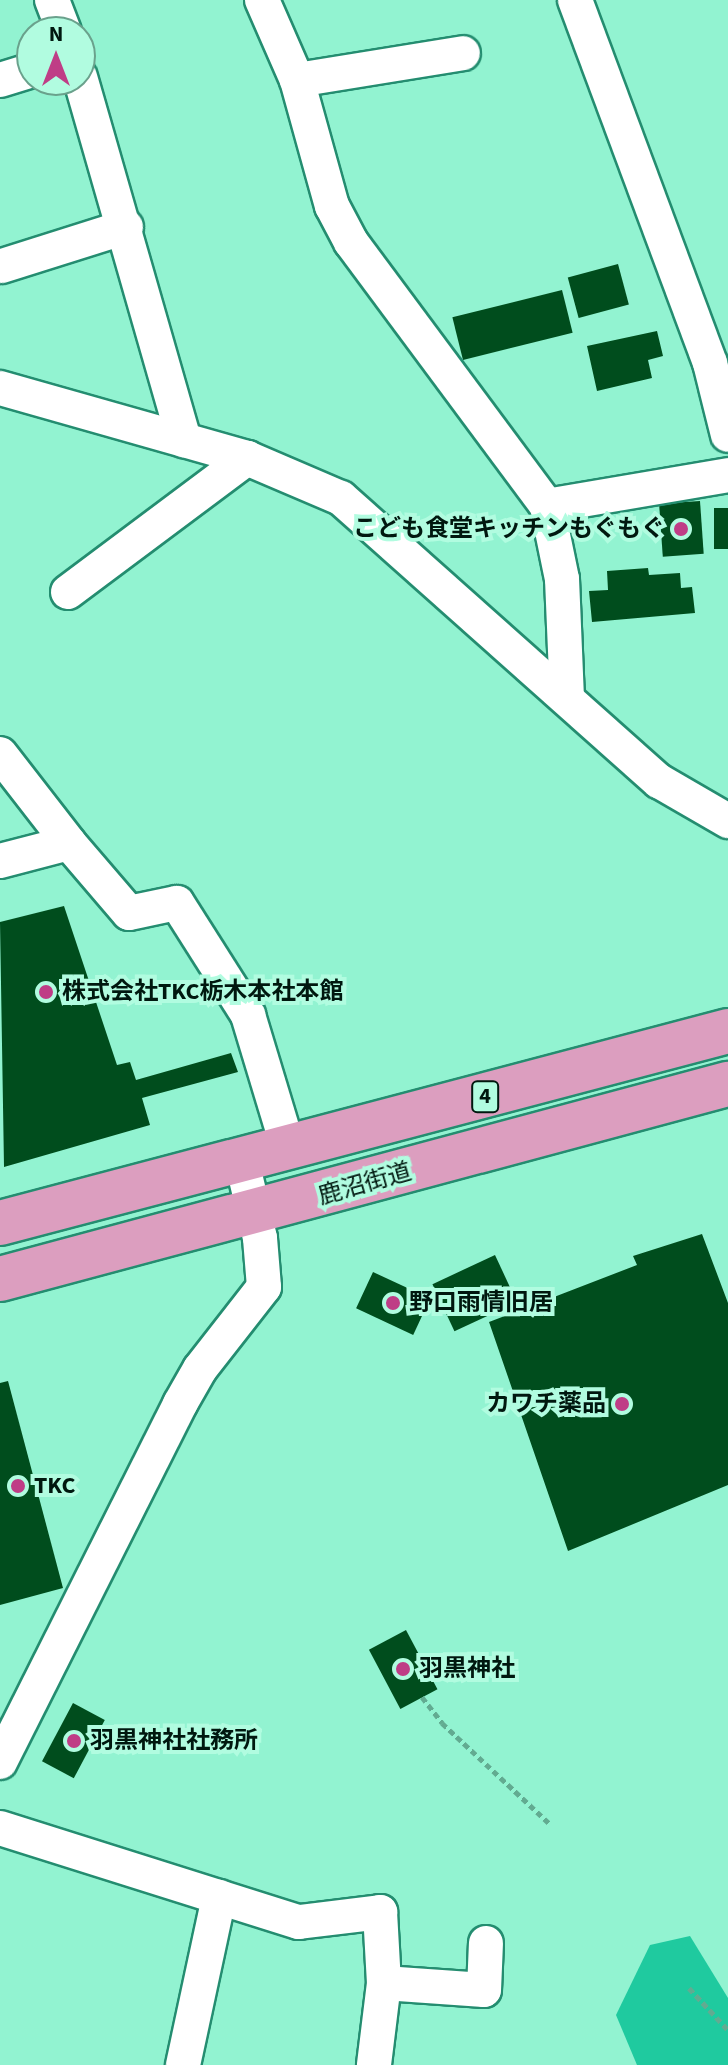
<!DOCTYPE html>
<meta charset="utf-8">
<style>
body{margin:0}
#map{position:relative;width:728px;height:2065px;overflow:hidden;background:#92f3d1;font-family:"Source Sans 3","Noto Sans JP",sans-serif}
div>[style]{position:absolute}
.green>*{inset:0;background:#1fca9f}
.building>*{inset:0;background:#004d1d;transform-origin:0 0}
.path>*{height:5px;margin-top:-2.5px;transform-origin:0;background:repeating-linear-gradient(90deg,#62ab91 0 6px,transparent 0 10px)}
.roads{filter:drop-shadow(2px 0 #248d70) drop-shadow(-2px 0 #248d70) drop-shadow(0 2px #248d70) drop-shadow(0 -2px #248d70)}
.minor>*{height:34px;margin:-17px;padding:0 17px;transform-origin:17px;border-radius:17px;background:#fff}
.major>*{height:44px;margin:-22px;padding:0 22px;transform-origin:22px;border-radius:22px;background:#dc9ebf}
.dots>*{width:22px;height:22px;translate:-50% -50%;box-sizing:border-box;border:4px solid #b1fce0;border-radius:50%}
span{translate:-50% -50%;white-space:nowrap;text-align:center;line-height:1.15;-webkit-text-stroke:8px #b1fce0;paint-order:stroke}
.shield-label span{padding:2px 6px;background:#b1fce0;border:2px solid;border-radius:6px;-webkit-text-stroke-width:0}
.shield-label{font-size:22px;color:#00180f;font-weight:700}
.poi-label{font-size:24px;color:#00180f;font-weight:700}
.right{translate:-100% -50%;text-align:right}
.left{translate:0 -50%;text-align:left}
.street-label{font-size:24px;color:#00180f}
.north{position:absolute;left:16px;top:16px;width:80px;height:80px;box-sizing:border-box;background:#b1fce0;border:2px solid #6aa18c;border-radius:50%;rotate:0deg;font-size:22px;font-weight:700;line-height:32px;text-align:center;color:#00180f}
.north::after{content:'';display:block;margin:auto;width:28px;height:36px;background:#bf3d86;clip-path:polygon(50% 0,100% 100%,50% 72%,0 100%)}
</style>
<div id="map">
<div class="green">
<div style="clip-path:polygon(690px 1936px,728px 1998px,728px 2065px,637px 2065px,616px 2015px,650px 1945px)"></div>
</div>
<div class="building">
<div style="left:618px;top:264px;width:42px;height:52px;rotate:75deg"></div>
<div style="left:562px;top:290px;width:44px;height:113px;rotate:76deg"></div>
<div style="clip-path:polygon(657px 331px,663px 356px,648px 360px,652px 378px,597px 391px,587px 346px)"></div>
<div style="left:700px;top:501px;width:53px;height:41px;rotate:86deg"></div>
<div style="left:714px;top:508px;width:14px;height:41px"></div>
<div style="clip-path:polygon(648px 568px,649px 575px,680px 573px,681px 588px,692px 587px,695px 613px,592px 622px,589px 591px,608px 590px,607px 571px)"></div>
<div style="clip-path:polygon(64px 906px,117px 1065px,130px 1062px,136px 1080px,231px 1053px,238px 1072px,142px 1098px,150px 1125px,4px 1167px,0 922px)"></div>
<div style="clip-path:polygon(702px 1234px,728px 1303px,728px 1485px,568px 1551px,489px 1322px,637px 1265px,633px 1256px)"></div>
<div style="left:495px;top:1255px;width:52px;height:69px;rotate:65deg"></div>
<div style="left:373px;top:1272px;width:63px;height:40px;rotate:25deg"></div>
<div style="clip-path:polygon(8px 1381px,63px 1588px,0 1605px,0 1383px)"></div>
<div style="left:406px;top:1630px;width:67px;height:42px;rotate:62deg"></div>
<div style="left:73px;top:1703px;width:36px;height:66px;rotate:28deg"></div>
</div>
<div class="path">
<div style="left:422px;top:1697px;width:33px;rotate:52deg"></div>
<div style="left:442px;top:1723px;width:148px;rotate:43.1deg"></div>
<div style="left:689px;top:1988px;width:57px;rotate:47.1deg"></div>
</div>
<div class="roads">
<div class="minor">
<div style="left:52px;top:0;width:34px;rotate:69deg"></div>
<div style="left:262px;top:0;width:87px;rotate:66.4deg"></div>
<div style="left:297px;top:80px;width:131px;rotate:74.5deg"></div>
<div style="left:332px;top:206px;width:41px;rotate:62.2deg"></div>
<div style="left:351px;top:242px;width:329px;rotate:53.4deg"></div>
<div style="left:547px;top:506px;width:75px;rotate:78.4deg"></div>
<div style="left:562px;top:579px;width:117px;rotate:87.6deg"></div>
<div style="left:575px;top:0;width:387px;rotate:69.6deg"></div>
<div style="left:710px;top:363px;width:74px;rotate:76deg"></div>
<div style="left:80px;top:77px;width:378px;rotate:74deg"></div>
<div style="left:0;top:80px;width:34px;rotate:-17deg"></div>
<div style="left:297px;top:80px;width:168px;rotate:-9.2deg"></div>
<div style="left:2px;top:266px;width:130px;rotate:-17.5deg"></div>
<div style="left:0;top:388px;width:257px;rotate:15.8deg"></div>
<div style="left:247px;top:458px;width:102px;rotate:23.1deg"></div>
<div style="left:341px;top:498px;width:426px;rotate:41.7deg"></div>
<div style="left:659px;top:781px;width:80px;rotate:30.1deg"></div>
<div style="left:547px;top:506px;width:184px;rotate:-9.7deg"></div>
<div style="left:68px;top:592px;width:224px;rotate:-36.8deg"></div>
<div style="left:0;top:754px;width:113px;rotate:52.2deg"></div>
<div style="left:0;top:861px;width:71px;rotate:-14.6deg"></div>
<div style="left:69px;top:843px;width:92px;rotate:49.4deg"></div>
<div style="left:129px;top:913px;width:49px;rotate:-11.8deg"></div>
<div style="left:177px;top:903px;width:133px;rotate:57.6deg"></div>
<div style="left:248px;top:1015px;width:142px;rotate:73.2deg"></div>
<div style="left:0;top:1762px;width:401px;rotate:-63.3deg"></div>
<div style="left:180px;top:1404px;width:40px;rotate:-60.3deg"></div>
<div style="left:200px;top:1369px;width:104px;rotate:-52deg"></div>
<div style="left:264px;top:1287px;width:49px;rotate:-94.7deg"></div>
<div style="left:260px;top:1238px;width:78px;rotate:-103.3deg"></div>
<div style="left:0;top:1828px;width:313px;rotate:17.5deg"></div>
<div style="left:299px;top:1922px;width:82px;rotate:-7deg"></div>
<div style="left:380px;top:1912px;width:71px;rotate:86.8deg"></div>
<div style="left:384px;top:1983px;width:83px;rotate:97deg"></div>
<div style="left:384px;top:1983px;width:100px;rotate:4deg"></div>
<div style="left:484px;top:1990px;width:47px;rotate:-87.6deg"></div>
<div style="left:183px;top:2065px;width:172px;rotate:-77.9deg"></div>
</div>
<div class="major">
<div style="left:0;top:1223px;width:753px;rotate:-14.77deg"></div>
<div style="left:0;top:1279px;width:754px;rotate:-15deg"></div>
</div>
</div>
<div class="dots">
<div style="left:681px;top:529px;background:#bf3d86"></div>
<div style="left:46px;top:992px;background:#bf3d86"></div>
<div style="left:393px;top:1303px;background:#bf3d86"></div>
<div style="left:622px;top:1404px;background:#bf3d86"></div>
<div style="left:18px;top:1486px;background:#bf3d86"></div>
<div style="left:403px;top:1669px;background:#bf3d86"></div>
<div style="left:74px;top:1741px;background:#bf3d86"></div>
</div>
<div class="shield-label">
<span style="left:485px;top:1097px">4</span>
</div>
<div class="poi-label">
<span class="right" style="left:665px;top:529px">こども食堂キッチンもぐもぐ</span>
<span class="left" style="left:62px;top:992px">株式会社TKC栃木本社本館</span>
<span class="left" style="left:409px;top:1303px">野口雨情旧居</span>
<span class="right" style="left:606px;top:1404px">カワチ薬品</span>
<span class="left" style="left:34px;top:1486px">TKC</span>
<span class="left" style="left:419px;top:1669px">羽黒神社</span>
<span class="left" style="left:90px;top:1741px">羽黒神社社務所</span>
</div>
<div class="street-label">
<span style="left:365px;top:1184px;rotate:-16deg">鹿沼街道</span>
</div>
<div class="north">N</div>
</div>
